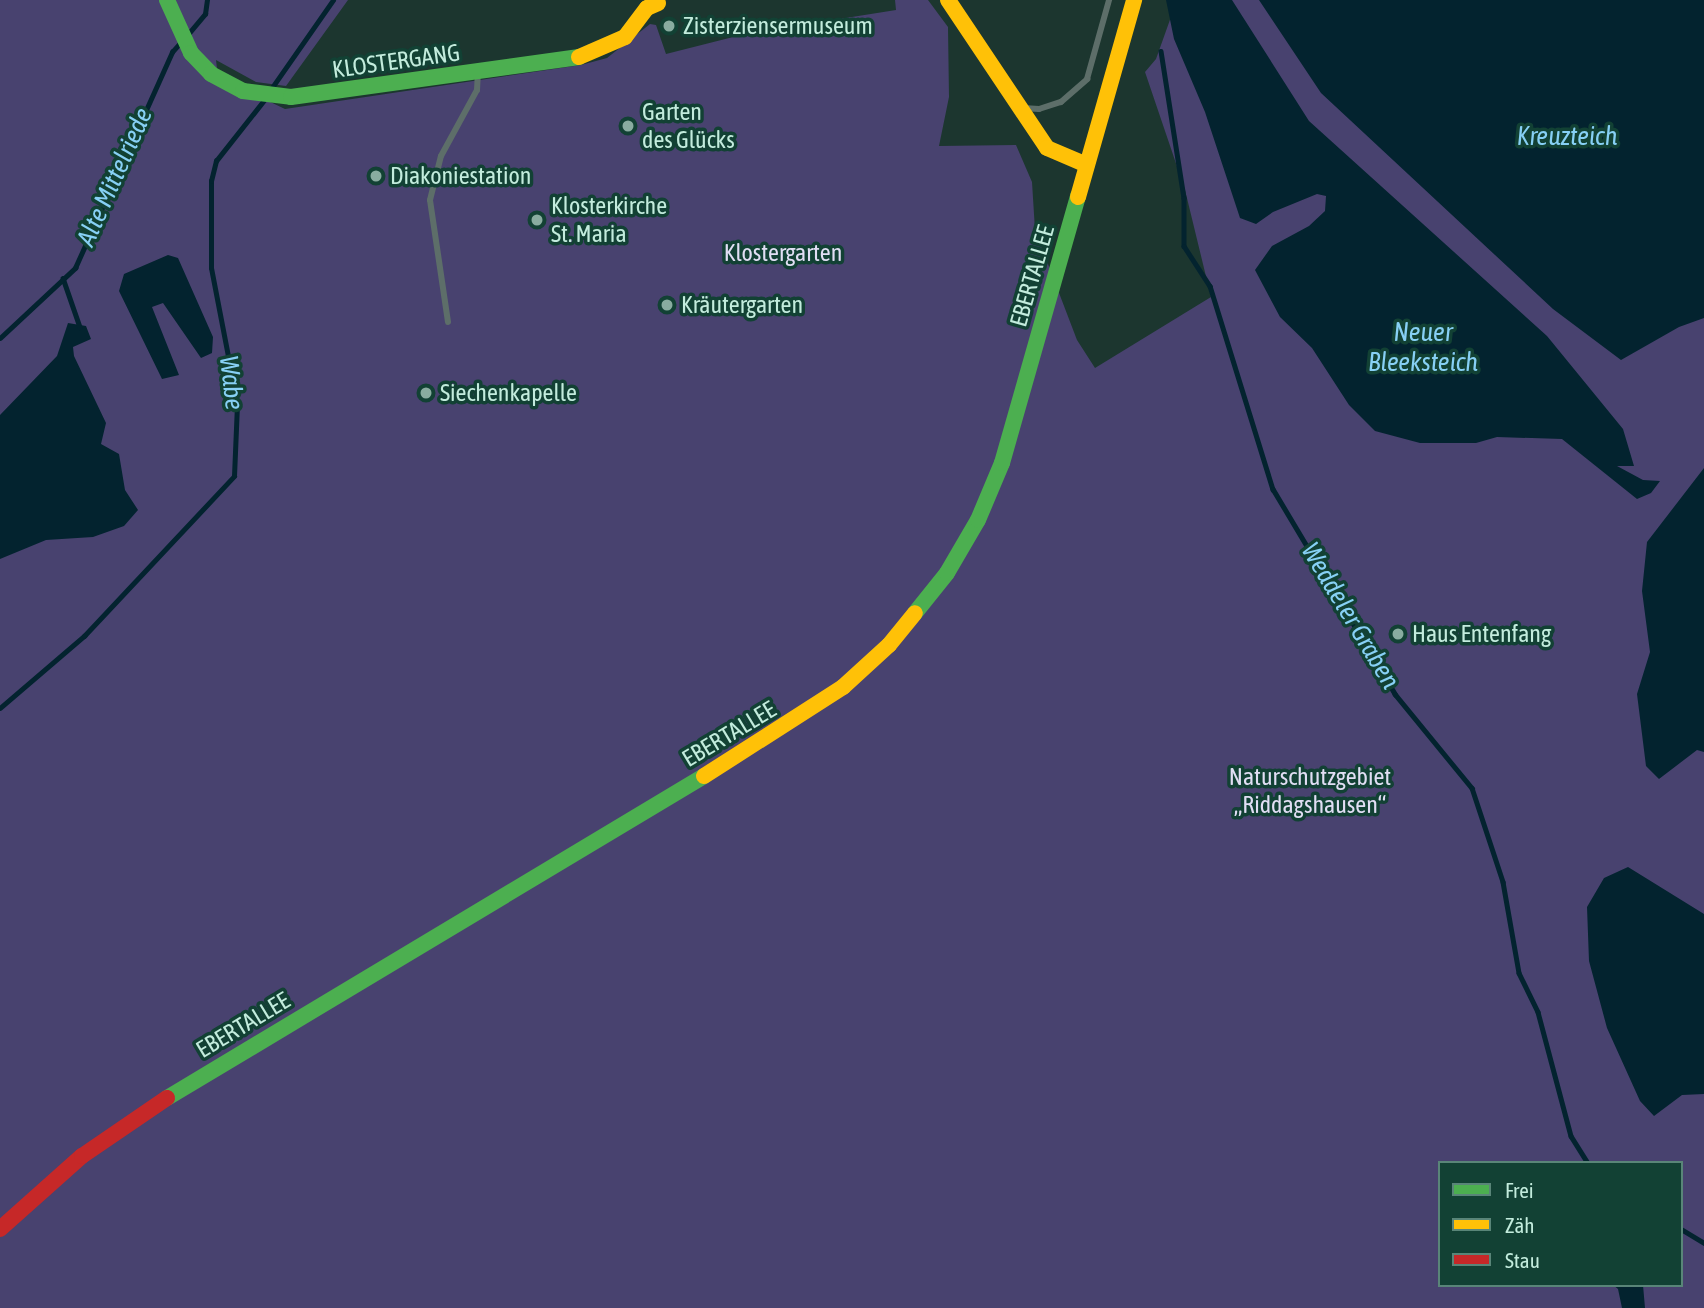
<!DOCTYPE html>
<html>
<head>
<meta charset="utf-8">
<style>
  body { margin:0 }
  #map { position:relative; width:1704px; height:1308px; overflow:hidden; background:#1c362f; font-family:"Asap Condensed",sans-serif }
  div>[style] { position:absolute }
  .green>* { inset:0; background:#48426f }
  .water>* { inset:0; background:#03232f }
  .stream>* { height:4.5px; margin:-2.25px; padding:0 2.25px; transform-origin:2.25px; border-radius:2.25px; background:#03232f }
  .lane>* { height:6px; margin:-3px; padding:0 3px; transform-origin:3px; border-radius:3px; background:#5d6e69 }
  .fast>* { height:16px; margin:-8px; padding:0 8px; transform-origin:8px; border-radius:8px; background:#4caf50 }
  .slow>* { height:16px; margin:-8px; padding:0 8px; transform-origin:8px; border-radius:8px; background:#ffc107 }
  .jam>* { height:16px; margin:-8px; padding:0 8px; transform-origin:8px; border-radius:8px; background:#c62828 }
  .dots>* { width:19px; height:19px; translate:-50% -50%; box-sizing:border-box; border:4px solid #124134; border-radius:50% }
  span { translate:-50% -50%; white-space:nowrap; text-align:center; line-height:1.15; -webkit-text-stroke:7px #124134; paint-order:stroke }
  .poi-label { font-size:24px; color:#c3ecdd }
  .left { translate:0 -50%; text-align:left }
  .street-label { font-size:24px; color:#c3ecdd }
  .park-label { font-size:24px; color:#e1def4 }
  .water-label { font-size:26px; color:#87d0f5; font-style:italic }
  .legend { position:absolute; left:1438px; top:1161px; width:245px; height:126px; box-sizing:border-box; background:#124134; border:2px solid #598578; margin:0; padding:9px 12px; list-style:none; font-size:21px; color:#c3ecdd }
  .legend li { display:flex; align-items:center; gap:14px; height:35px }
  .legend b { width:35px; border:2px solid #598578 }
</style>
</head>
<body>
<div id="map">
  <div class="green">
    <i style="clip-path:polygon(evenodd,0 0,348px 0,286px 86px,256px 82px,216px 60px,218px 77px,285px 109px,581px 65px,607px 58px,650px 24px,656px 25px,666px 54px,745px 34px,896px 10px,895px 0,928px 0,948px 27px,949px 97px,939px 146px,1016px 145px,1032px 182px,1035px 230px,1077px 340px,1095px 368px,1211px 297px,1185px 190px,1145px 72px,1156px 59px,1177px 0,1704px 0,1704px 1308px,0 1308px,0 0,1440px 1163px,1681px 1163px,1681px 1285px,1440px 1285px,1440px 1163px)"></i>
  </div>
  <div class="water">
    <i style="clip-path:polygon(1166px 0,1232px 0,1309px 121px,1547px 336px,1623px 429px,1634px 466px,1617px 466px,1643px 480px,1660px 481px,1651px 493px,1637px 499px,1562px 439px,1497px 437px,1476px 443px,1420px 443px,1375px 431px,1349px 405px,1312px 348px,1280px 317px,1255px 270px,1272px 246px,1309px 226px,1325px 211px,1326px 196px,1317px 194px,1273px 212px,1256px 224px,1240px 218px,1205px 112px,1174px 39px)"></i>
    <i style="clip-path:polygon(1259px 0,1704px 0,1704px 318px,1679px 327px,1621px 360px,1553px 309px,1321px 93px)"></i>
    <i style="clip-path:polygon(168px 255px,178px 258px,213px 337px,212px 353px,201px 358px,163px 303px,152px 307px,179px 375px,162px 379px,119px 291px,124px 274px)"></i>
    <i style="clip-path:polygon(68px 323px,86px 326px,91px 339px,73px 347px,74px 356px,106px 423px,101px 444px,119px 454px,125px 490px,138px 510px,124px 526px,93px 537px,46px 540px,0 559px,0 415px,57px 356px)"></i>
    <i style="clip-path:polygon(1704px 468px,1704px 752px,1697px 750px,1659px 779px,1646px 766px,1637px 694px,1650px 652px,1642px 591px,1647px 542px)"></i>
    <i style="clip-path:polygon(1628px 867px,1704px 914px,1704px 1094px,1682px 1095px,1654px 1116px,1640px 1101px,1607px 1028px,1589px 961px,1587px 907px,1604px 878px)"></i>
    <i style="clip-path:polygon(1613px 1285px,1643px 1285px,1645px 1308px,1622px 1308px,1618px 1289px)"></i>
  </div>
  <div class="stream">
    <i style="left:189px;top:33px;width:25px;rotate:-50deg"></i>
    <i style="left:205px;top:14px;width:14px;rotate:-82deg"></i>
    <i style="left:1161px;top:51px;width:149px;rotate:81.1deg"></i>
    <i style="left:1184px;top:198px;width:48px;rotate:90deg"></i>
    <i style="left:1184px;top:246px;width:48px;rotate:57deg"></i>
    <i style="left:1210px;top:286px;width:213px;rotate:72.8deg"></i>
    <i style="left:1273px;top:489px;width:239px;rotate:59.2deg"></i>
    <i style="left:1395px;top:694px;width:122px;rotate:50.7deg"></i>
    <i style="left:1472px;top:788px;width:99px;rotate:71.7deg"></i>
    <i style="left:1503px;top:882px;width:92px;rotate:80deg"></i>
    <i style="left:1519px;top:973px;width:43px;rotate:64deg"></i>
    <i style="left:1538px;top:1012px;width:128px;rotate:75.1deg"></i>
    <i style="left:1571px;top:1136px;width:32px;rotate:58deg"></i>
    <i style="left:271px;top:89px;width:108px;rotate:-55.1deg"></i>
    <i style="left:63px;top:278px;width:52px;rotate:70.9deg"></i>
    <i style="left:0;top:338px;width:103px;rotate:-43deg"></i>
    <i style="left:75px;top:268px;width:237px;rotate:-65.8deg"></i>
    <i style="left:172px;top:52px;width:13px;rotate:-48deg"></i>
    <i style="left:0;top:708px;width:111px;rotate:-40.6deg"></i>
    <i style="left:84px;top:636px;width:219px;rotate:-46.8deg"></i>
    <i style="left:234px;top:476px;width:73px;rotate:-87.6deg"></i>
    <i style="left:237px;top:403px;width:137px;rotate:-100.9deg"></i>
    <i style="left:211px;top:268px;width:87px;rotate:-90deg"></i>
    <i style="left:211px;top:181px;width:21px;rotate:-76deg"></i>
    <i style="left:216px;top:161px;width:79px;rotate:-51.7deg"></i>
    <i style="left:1681px;top:1229px;width:27px;rotate:31deg"></i>
  </div>
  <div class="lane">
    <i style="left:1023px;top:108px;width:16px;rotate:4deg"></i>
    <i style="left:1039px;top:109px;width:23px;rotate:-18deg"></i>
    <i style="left:1061px;top:102px;width:35px;rotate:-41deg"></i>
    <i style="left:1087px;top:79px;width:82px;rotate:-74.4deg"></i>
    <i style="left:448px;top:322px;width:123px;rotate:-98.4deg"></i>
    <i style="left:430px;top:200px;width:45px;rotate:-76deg"></i>
    <i style="left:441px;top:156px;width:75px;rotate:-61.4deg"></i>
    <i style="left:477px;top:90px;width:17px;rotate:-87deg"></i>
  </div>
  <div class="fast">
    <i style="left:167px;top:0;width:58px;rotate:65.6deg"></i>
    <i style="left:191px;top:53px;width:29px;rotate:46deg"></i>
    <i style="left:211px;top:74px;width:36px;rotate:28deg"></i>
    <i style="left:243px;top:91px;width:48px;rotate:7.1deg"></i>
    <i style="left:291px;top:97px;width:291px;rotate:-7.9deg"></i>
    <i style="left:915px;top:613px;width:51px;rotate:-51.3deg"></i>
    <i style="left:947px;top:573px;width:61px;rotate:-59.7deg"></i>
    <i style="left:978px;top:520px;width:62px;rotate:-67.2deg"></i>
    <i style="left:1002px;top:463px;width:277px;rotate:-74.1deg"></i>
    <i style="left:167px;top:1098px;width:626px;rotate:-30.95deg"></i>
  </div>
  <div class="slow">
    <i style="left:948px;top:0;width:178px;rotate:56.2deg"></i>
    <i style="left:1047px;top:148px;width:43px;rotate:23deg"></i>
    <i style="left:579px;top:57px;width:50px;rotate:-23.5deg"></i>
    <i style="left:625px;top:37px;width:36px;rotate:-53deg"></i>
    <i style="left:647px;top:8px;width:12px;rotate:-24deg"></i>
    <i style="left:1078px;top:197px;width:205px;rotate:-74.1deg"></i>
    <i style="left:704px;top:776px;width:165px;rotate:-32.6deg"></i>
    <i style="left:843px;top:687px;width:62px;rotate:-42.4deg"></i>
    <i style="left:889px;top:645px;width:41px;rotate:-50.9deg"></i>
  </div>
  <div class="jam">
    <i style="left:0;top:1229px;width:110px;rotate:-41.7deg"></i>
    <i style="left:82px;top:1156px;width:103px;rotate:-34.3deg"></i>
  </div>
  <div class="dots">
    <i style="left:669px;top:26px;background:#89aca0"></i>
    <i style="left:628px;top:126px;background:#89aca0"></i>
    <i style="left:376px;top:176px;background:#89aca0"></i>
    <i style="left:537px;top:220px;background:#89aca0"></i>
    <i style="left:667px;top:305px;background:#89aca0"></i>
    <i style="left:426px;top:393px;background:#89aca0"></i>
    <i style="left:1398px;top:634px;background:#89aca0"></i>
  </div>
  <div class="poi-label">
    <span class="left" style="left:683px;top:26px">Zisterziensermuseum</span>
    <span class="left" style="left:642px;top:126px">Garten<br>des Glücks</span>
    <span class="left" style="left:390px;top:176px">Diakoniestation</span>
    <span class="left" style="left:551px;top:220px">Klosterkirche<br>St. Maria</span>
    <span class="left" style="left:681px;top:305px">Kräutergarten</span>
    <span class="left" style="left:440px;top:393px">Siechenkapelle</span>
    <span class="left" style="left:1412px;top:634px">Haus Entenfang</span>
  </div>
  <div class="street-label">
    <span style="left:396px;top:61px;rotate:-8deg">KLOSTERGANG</span>
    <span style="left:1032px;top:276px;rotate:-74deg">EBERTALLEE</span>
    <span style="left:729px;top:734px;rotate:-31deg">EBERTALLEE</span>
    <span style="left:243px;top:1025px;rotate:-31deg">EBERTALLEE</span>
  </div>
  <div class="park-label">
    <span style="left:783px;top:253px">Klostergarten</span>
    <span style="left:1310px;top:791px">Naturschutzgebiet<br>„Riddagshausen“</span>
  </div>
  <div class="water-label">
    <span style="left:1567px;top:137px">Kreuzteich</span>
    <span style="left:115px;top:177px;rotate:-66deg">Alte Mittelriede</span>
    <span style="left:1423px;top:348px">Neuer<br>Bleeksteich</span>
    <span style="left:231px;top:383px;rotate:83deg">Wabe</span>
    <span style="left:1350px;top:616px;rotate:59deg">Weddeler Graben</span>
  </div>
  <ul class="legend">
  <li><b style="height:9px;background:#4caf50"></b>Frei</li>
  <li><b style="height:9px;background:#ffc107"></b>Zäh</li>
  <li><b style="height:9px;background:#c62828"></b>Stau</li>
  </ul>
</div>
</body>
</html>
